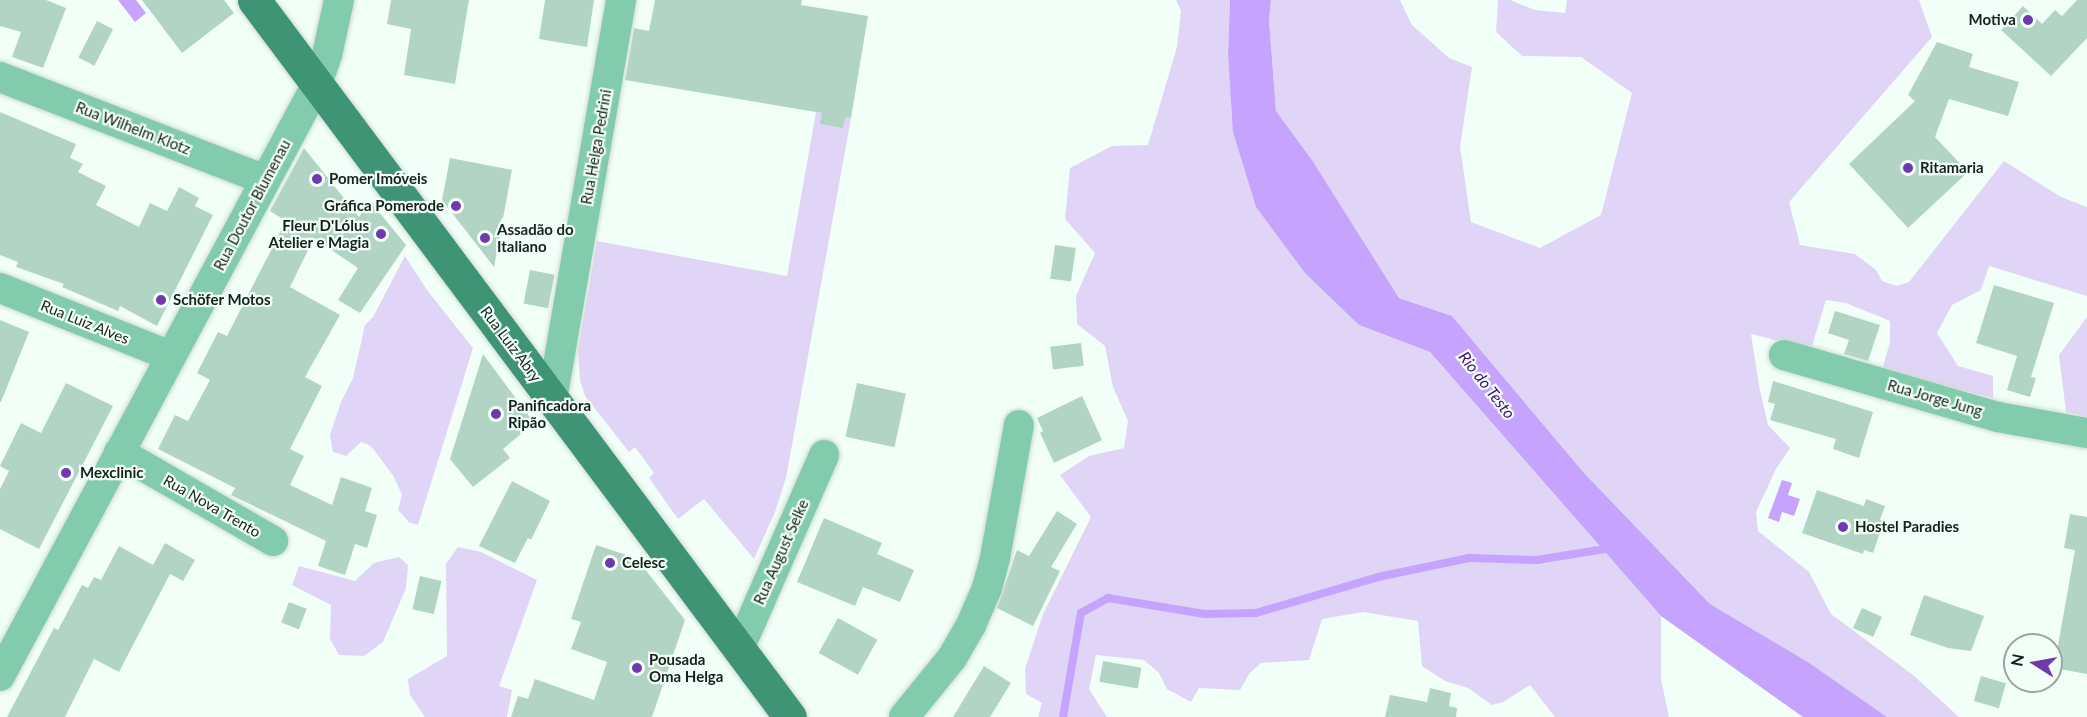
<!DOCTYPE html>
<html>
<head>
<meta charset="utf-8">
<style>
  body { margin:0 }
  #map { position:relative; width:2087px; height:717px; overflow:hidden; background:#f1fff8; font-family:Lato,sans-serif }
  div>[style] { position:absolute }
  .green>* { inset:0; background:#e1d5f7 }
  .water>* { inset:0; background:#c6a4fe }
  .stream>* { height:8px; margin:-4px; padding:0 4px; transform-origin:4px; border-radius:4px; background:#c6a4fe }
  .building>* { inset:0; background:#b2d4c5; transform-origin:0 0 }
  .roads { filter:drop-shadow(0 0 2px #cedbd5) drop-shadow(0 0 2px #cedbd5) }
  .minor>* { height:30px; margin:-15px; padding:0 15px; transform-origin:15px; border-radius:15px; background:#82cbad }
  .major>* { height:33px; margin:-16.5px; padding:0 16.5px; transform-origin:16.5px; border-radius:16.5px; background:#3e9475 }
  .dots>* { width:16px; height:16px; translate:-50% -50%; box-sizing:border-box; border:3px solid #f1fff8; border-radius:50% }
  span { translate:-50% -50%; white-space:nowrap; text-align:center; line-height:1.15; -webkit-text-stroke:4.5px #f1fff8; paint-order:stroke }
  .poi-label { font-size:15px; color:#14211c; font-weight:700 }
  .right { translate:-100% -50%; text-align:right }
  .left { translate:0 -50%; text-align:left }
  .street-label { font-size:15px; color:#14211c }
  .water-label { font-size:16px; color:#430a74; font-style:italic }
  .north { position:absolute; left:2003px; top:633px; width:60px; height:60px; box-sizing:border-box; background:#f1fff8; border:2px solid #99a6a0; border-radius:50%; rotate:281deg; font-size:16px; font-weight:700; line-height:24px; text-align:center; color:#14211c }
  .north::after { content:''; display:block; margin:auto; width:21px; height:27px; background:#7039b0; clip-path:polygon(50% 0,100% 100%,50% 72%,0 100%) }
</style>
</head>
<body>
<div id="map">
  <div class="green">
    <i style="clip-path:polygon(1176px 0,1230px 0,1228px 53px,1359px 325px,1430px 352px,1661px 616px,1661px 679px,1669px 717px,1555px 717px,1530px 685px,1503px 702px,1492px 705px,1468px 688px,1445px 681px,1422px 666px,1418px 621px,1363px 612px,1322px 619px,1309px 660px,1261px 663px,1249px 674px,1240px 690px,1199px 688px,1191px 702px,1167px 689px,1159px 673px,1144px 660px,1096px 655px,1089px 689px,1107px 717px,1038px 717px,1042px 703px,1026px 694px,1025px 669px,1043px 614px,1091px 517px,1060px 475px,1089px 456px,1124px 448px,1128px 421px,1113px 387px,1105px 346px,1077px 324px,1076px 296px,1095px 253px,1065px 219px,1070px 168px,1112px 146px,1148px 145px,1177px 47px,1181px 11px)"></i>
    <i style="clip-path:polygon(1271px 0,1400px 0,1412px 25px,1449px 58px,1472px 67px,1460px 147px,1471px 222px,1540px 248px,1601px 215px,1632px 93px,1581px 57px,1522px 56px,1496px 32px,1498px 0,1510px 0,1535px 10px,1565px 13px,1567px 0,1919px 0,1932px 37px,1789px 202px,1800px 245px,1855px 254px,1876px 270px,1882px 281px,1897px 286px,1909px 282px,2004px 161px,2061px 197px,2087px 207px,2087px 296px,1989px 266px,1981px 290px,1952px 305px,1937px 333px,1958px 366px,1993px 376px,1993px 398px,1882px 370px,1890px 342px,1890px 321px,1846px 303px,1826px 300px,1811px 349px,1751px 334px,1759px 385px,1768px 425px,1790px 448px,1776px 469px,1756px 512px,1758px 531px,1809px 572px,1831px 614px,1913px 675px,1959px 717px,1887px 717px,1808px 662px,1710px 604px,1584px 473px,1452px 316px,1399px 298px,1312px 160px,1276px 111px,1269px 20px)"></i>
    <i style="clip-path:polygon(816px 112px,851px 118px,786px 478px,775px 512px,754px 559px,704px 499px,678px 519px,649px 478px,654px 473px,635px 447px,629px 452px,585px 396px,580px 380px,578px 350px,597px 241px,787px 276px)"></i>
    <i style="clip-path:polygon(405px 256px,427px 290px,473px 348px,418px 525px,409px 522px,398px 510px,402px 495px,394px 477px,371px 446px,361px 442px,346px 456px,333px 452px,330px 435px,341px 402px,353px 378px,365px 325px,373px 317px)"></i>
    <i style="clip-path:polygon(2087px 317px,2087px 417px,2066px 412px,2059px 355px)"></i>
    <i style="clip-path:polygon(458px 547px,481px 552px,537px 580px,499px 686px,512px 690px,507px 717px,425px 717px,410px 695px,408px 679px,447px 656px,446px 564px)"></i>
    <i style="clip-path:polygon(399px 557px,408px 565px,406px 588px,383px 642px,364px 656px,339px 655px,330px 639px,331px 605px,292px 585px,299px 566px,355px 581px,374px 563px)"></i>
  </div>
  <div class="water">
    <i style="clip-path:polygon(118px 0,136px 0,146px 13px,135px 22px)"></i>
    <i style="clip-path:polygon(1230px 0,1271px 0,1269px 20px,1276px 111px,1312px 160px,1399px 298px,1452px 316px,1584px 473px,1710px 604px,1808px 662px,1887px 717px,1803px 717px,1661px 616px,1430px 352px,1359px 325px,1305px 273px,1256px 207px,1233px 132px,1228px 53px)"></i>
    <i style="clip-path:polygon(1782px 480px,1792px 483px,1788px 495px,1800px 499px,1794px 516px,1782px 512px,1779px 522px,1768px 518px)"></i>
  </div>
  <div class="stream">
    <i style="left:1063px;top:717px;width:106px;rotate:-80.2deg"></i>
    <i style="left:1081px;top:613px;width:31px;rotate:-29deg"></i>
    <i style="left:1108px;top:598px;width:98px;rotate:9.4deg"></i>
    <i style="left:1205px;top:614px;width:51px;rotate:-1.1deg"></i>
    <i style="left:1256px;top:613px;width:127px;rotate:-16.4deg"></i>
    <i style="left:1378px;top:577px;width:93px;rotate:-11.8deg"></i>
    <i style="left:1469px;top:558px;width:68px;rotate:1.7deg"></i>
    <i style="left:1537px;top:560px;width:75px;rotate:-9.2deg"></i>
  </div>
  <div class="building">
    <i style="clip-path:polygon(0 0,46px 0,66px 8px,43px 68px,12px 57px,21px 32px,0 26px)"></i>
    <i style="clip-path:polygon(142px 0,224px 0,234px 13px,182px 53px)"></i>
    <i style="clip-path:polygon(391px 0,469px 0,455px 84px,404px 75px,411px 29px,387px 24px)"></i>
    <i style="clip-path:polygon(545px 0,594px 0,587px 47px,539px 39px)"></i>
    <i style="clip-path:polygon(655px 0,802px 0,801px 5px,868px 16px,851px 118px,845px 117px,843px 128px,820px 124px,822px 113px,625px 80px,634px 28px,649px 31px)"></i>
    <i style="clip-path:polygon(2077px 0,2087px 0,2087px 38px,2051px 76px,2001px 30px,2023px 6px,2042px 24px,2055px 10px,2062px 16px)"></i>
    <i style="left:97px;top:21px;width:18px;height:41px;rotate:27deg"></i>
    <i style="clip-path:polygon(1937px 42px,1973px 54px,1969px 67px,2019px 82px,2008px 116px,1949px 99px,1935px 137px,1968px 172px,1908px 228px,1849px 164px,1915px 101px,1908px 95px)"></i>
    <i style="clip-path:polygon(0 112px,76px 144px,70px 158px,83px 164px,78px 172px,106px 186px,96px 205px,139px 227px,150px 203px,167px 211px,179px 187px,199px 198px,195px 206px,213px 215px,157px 326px,120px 306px,118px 311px,62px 287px,64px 284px,16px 267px,18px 262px,0 255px)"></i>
    <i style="clip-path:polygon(304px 148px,359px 217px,370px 201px,406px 245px,360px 313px,338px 300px,358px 268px,314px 238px,290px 287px,340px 315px,305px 377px,322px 386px,290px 449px,304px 456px,290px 485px,332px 505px,341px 477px,372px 488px,365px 511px,377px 515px,367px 548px,355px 544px,345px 575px,318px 566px,326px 541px,231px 495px,235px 488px,158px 449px,175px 415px,188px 421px,210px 380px,197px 373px,218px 332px,227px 336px,286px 221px,270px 211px)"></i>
    <i style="clip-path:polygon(450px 158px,512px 170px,494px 267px,442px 200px)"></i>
    <i style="left:1055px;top:245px;width:21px;height:34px;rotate:8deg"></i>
    <i style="left:530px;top:270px;width:25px;height:34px;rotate:11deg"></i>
    <i style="clip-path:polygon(1994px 285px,2054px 303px,2031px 377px,2036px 378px,2030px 397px,2007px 390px,2017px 356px,1976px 343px)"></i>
    <i style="clip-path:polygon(1835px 311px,1880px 325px,1868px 361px,1844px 354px,1849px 340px,1828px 333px)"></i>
    <i style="clip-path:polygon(0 320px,29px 332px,1px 402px,0 402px)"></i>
    <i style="left:1081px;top:343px;width:23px;height:31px;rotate:83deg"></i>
    <i style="clip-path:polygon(483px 354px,534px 423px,503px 449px,510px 458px,473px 487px,450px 459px)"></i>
    <i style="clip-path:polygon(1773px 381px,1873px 412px,1859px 458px,1833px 449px,1836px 439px,1770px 420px,1775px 404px,1768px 402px)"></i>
    <i style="clip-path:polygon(66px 383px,113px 406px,39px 549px,0 529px,0 489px,9px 471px,0 466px,21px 423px,41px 433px)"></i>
    <i style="left:857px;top:383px;width:50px;height:55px;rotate:12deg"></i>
    <i style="clip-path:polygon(1082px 396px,1102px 440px,1054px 463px,1040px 433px,1043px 431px,1037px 418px)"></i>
    <i style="clip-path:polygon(512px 481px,550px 501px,531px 540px,528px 538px,515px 563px,479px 546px)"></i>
    <i style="clip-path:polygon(1817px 490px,1864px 506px,1866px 499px,1885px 506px,1880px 520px,1884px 521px,1873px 553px,1864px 550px,1863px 554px,1802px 533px)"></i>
    <i style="clip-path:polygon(1057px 511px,1077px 524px,1051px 567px,1060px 571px,1033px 626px,997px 608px,1017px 550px,1029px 556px)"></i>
    <i style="clip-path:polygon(2070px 514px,2087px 517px,2087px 674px,2054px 668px,2075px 550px,2064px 548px)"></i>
    <i style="clip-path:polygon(824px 518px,882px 543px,877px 554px,914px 570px,900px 602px,863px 587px,855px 606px,797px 582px)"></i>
    <i style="clip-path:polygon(165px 543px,195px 560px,183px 581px,170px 574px,119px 672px,94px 659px,65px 717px,7px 717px,54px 628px,58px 630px,82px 585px,88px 588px,94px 577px,101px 580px,119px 546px,153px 565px)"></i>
    <i style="clip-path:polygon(596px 545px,636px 558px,685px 620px,652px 717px,511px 717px,518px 696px,528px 699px,535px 679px,594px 700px,607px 662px,571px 649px,581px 622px,571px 619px)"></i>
    <i style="left:420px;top:576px;width:22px;height:34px;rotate:13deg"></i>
    <i style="clip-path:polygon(1924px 595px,1984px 616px,1971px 651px,1948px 648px,1910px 635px)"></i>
    <i style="left:289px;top:602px;width:19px;height:22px;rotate:21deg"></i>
    <i style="left:1862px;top:608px;width:22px;height:22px;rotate:24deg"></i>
    <i style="left:838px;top:618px;width:45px;height:40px;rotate:29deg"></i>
    <i style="left:1103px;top:661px;width:39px;height:21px;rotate:10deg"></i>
    <i style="clip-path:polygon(984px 666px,1011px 683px,990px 717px,953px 717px)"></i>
    <i style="left:1981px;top:676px;width:26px;height:26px;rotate:16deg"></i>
    <i style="clip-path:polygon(1430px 688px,1451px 693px,1449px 706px,1457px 708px,1456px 717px,1385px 717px,1390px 695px,1427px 702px)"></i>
  </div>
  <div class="roads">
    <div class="minor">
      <i style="left:0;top:77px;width:284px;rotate:21.2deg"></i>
      <i style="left:0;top:288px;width:184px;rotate:21.7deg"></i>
      <i style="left:1784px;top:355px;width:223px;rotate:16.2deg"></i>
      <i style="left:1998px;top:417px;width:90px;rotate:10.2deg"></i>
      <i style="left:552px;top:400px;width:406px;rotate:-80.2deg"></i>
      <i style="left:119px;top:452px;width:178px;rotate:30deg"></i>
      <i style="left:739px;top:649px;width:212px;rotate:-66.3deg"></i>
      <i style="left:0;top:676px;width:672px;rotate:-61.83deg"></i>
      <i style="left:317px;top:84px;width:31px;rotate:-71deg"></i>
      <i style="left:327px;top:55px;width:56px;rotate:-77.7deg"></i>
      <i style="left:904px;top:717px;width:76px;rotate:-50.9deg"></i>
      <i style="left:952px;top:658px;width:38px;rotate:-60deg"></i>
      <i style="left:971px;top:625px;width:40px;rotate:-66.6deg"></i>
      <i style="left:987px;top:588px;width:31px;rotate:-75deg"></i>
      <i style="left:995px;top:558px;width:135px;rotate:-79.8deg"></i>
    </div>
    <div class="major">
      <i style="left:254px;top:0;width:895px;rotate:53.22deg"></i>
    </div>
  </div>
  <div class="dots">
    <i style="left:2028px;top:20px;background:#7039b0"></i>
    <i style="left:1908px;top:168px;background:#7039b0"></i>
    <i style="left:317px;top:179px;background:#7039b0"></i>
    <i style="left:456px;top:206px;background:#7039b0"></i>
    <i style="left:381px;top:234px;background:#7039b0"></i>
    <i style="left:485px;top:238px;background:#7039b0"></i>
    <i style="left:161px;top:300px;background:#7039b0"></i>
    <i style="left:496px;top:414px;background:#7039b0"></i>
    <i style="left:66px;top:473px;background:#7039b0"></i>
    <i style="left:1843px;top:527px;background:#7039b0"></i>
    <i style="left:610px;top:563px;background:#7039b0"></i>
    <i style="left:637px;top:668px;background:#7039b0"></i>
  </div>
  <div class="poi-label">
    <span class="right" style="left:2016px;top:20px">Motiva</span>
    <span class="left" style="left:1920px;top:168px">Ritamaria</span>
    <span class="left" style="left:329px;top:179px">Pomer Imóveis</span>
    <span class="right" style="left:444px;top:206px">Gráfica Pomerode</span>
    <span class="right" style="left:369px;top:234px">Fleur D'Lólus<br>Atelier e Magia</span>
    <span class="left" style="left:497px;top:238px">Assadão do<br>Italiano</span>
    <span class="left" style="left:173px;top:300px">Schöfer Motos</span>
    <span class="left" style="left:508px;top:414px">Panificadora<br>Ripão</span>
    <span class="left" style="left:80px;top:473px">Mexclinic</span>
    <span class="left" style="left:1855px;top:527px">Hostel Paradies</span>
    <span class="left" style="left:622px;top:563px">Celesc</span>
    <span class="left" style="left:649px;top:668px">Pousada<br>Oma Helga</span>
  </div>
  <div class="street-label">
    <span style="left:133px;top:128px;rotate:21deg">Rua Wilhelm Klotz</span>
    <span style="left:596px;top:147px;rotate:-80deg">Rua Helga Pedrini</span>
    <span style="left:252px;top:205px;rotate:-62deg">Rua Doutor Blumenau</span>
    <span style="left:85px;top:322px;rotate:22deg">Rua Luiz Alves</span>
    <span style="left:511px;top:344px;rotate:53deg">Rua Luiz Abry</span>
    <span style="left:1935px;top:398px;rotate:16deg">Rua Jorge Jung</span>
    <span style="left:212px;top:506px;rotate:30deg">Rua Nova Trento</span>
    <span style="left:781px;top:552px;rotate:-66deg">Rua August Selke</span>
  </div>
  <div class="water-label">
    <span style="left:1487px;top:385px;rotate:52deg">Rio do Testo</span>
  </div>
  <div class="north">N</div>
</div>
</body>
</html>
